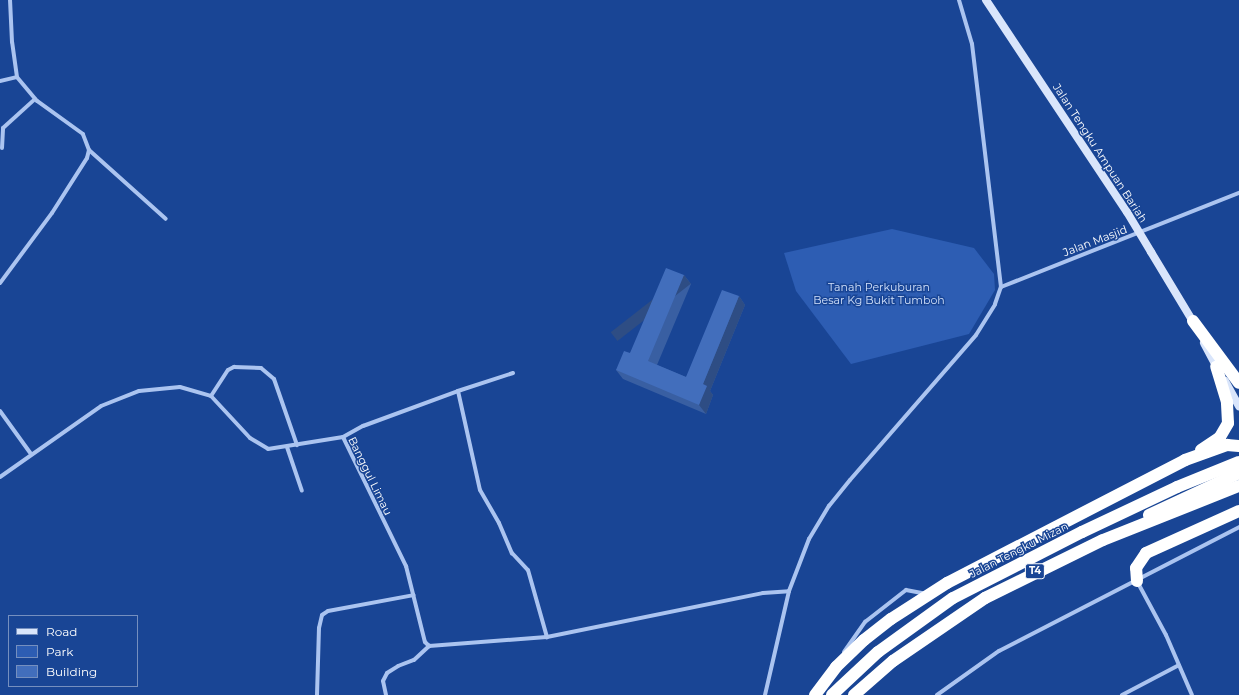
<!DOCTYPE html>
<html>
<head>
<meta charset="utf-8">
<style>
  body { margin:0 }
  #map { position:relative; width:1239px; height:695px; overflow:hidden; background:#194595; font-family:Montserrat,sans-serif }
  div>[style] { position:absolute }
  .green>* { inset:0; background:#2d5db3 }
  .street>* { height:4px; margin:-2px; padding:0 2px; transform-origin:2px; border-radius:2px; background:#abc4f0 }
  .secondary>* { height:8px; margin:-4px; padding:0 4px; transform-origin:4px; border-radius:4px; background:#d9e5fb }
  .highway>* { height:12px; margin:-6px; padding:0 6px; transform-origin:6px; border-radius:6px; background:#fff }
  .secondary-bridge>* { height:8px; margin:-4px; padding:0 4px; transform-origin:4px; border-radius:4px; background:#d9e5fb }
  .wall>* { inset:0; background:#395fa2 }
  .shaded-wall>* { inset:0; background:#2e4d84; transform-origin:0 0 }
  .building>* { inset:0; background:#426ebc }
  span { translate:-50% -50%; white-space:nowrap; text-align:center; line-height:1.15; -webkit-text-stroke:3px #194595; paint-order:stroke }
  .shield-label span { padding:1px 3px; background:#194595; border:1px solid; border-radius:3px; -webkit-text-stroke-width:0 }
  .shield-label { font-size:10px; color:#fff; font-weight:700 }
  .street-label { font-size:11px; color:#fff }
  .park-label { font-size:11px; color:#d2e1fb }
  .legend { position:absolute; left:8px; top:615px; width:130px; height:72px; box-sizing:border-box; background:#194595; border:1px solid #758fbf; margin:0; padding:5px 7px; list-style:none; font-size:12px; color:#fff }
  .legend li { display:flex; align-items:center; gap:8px; height:20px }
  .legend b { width:20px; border:1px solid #758fbf }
</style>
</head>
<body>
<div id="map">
  <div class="green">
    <i style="clip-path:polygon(892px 229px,974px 248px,994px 274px,995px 290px,969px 334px,851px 364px,796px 291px,784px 253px)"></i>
  </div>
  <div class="street">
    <i style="left:0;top:81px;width:17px;rotate:-13deg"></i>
    <i style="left:2px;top:148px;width:20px;rotate:-87deg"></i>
    <i style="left:3px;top:128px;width:43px;rotate:-42.2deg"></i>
    <i style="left:89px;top:150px;width:103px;rotate:41.9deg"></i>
    <i style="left:0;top:283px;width:87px;rotate:-53.4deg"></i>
    <i style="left:52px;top:213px;width:65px;rotate:-57.5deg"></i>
    <i style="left:87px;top:158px;width:8px;rotate:-76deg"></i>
    <i style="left:89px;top:150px;width:17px;rotate:-111deg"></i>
    <i style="left:83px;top:134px;width:57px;rotate:-144.3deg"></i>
    <i style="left:37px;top:101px;width:31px;rotate:-130deg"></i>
    <i style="left:17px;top:77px;width:35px;rotate:-98deg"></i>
    <i style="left:12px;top:42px;width:42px;rotate:-92.7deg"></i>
    <i style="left:1001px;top:287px;width:256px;rotate:-21.6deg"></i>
    <i style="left:513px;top:373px;width:58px;rotate:161.9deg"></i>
    <i style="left:458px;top:391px;width:101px;rotate:77.5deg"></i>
    <i style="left:480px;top:490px;width:38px;rotate:60deg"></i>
    <i style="left:499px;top:523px;width:33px;rotate:67deg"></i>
    <i style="left:512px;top:553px;width:23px;rotate:47deg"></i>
    <i style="left:528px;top:570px;width:70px;rotate:74.2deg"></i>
    <i style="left:211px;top:396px;width:31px;rotate:-57deg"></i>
    <i style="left:228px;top:370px;width:7px;rotate:-27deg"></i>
    <i style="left:234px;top:367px;width:27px;rotate:2deg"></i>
    <i style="left:261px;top:368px;width:17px;rotate:40deg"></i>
    <i style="left:274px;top:379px;width:70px;rotate:70.8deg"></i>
    <i style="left:0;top:411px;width:53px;rotate:54.2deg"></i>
    <i style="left:343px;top:437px;width:23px;rotate:-29deg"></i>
    <i style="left:363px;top:426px;width:101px;rotate:-20.2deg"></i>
    <i style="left:287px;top:447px;width:46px;rotate:71.2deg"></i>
    <i style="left:0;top:477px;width:123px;rotate:-35.1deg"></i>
    <i style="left:101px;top:406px;width:41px;rotate:-21.5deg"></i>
    <i style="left:139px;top:391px;width:41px;rotate:-5.6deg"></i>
    <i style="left:180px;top:387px;width:32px;rotate:16deg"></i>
    <i style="left:211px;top:396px;width:57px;rotate:47.1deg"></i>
    <i style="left:250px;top:438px;width:21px;rotate:31deg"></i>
    <i style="left:268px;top:449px;width:76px;rotate:-9.1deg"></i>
    <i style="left:343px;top:437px;width:144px;rotate:64deg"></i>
    <i style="left:406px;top:566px;width:78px;rotate:76deg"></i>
    <i style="left:425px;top:642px;width:6px;rotate:45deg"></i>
    <i style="left:429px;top:646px;width:118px;rotate:-4.4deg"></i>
    <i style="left:547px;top:637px;width:220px;rotate:-11.5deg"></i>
    <i style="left:763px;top:593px;width:26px;rotate:-4deg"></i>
    <i style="left:1138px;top:583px;width:59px;rotate:61.7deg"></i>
    <i style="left:1166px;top:635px;width:65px;rotate:66.6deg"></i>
    <i style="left:844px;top:652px;width:37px;rotate:-55deg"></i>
    <i style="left:865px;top:622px;width:52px;rotate:-38deg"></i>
    <i style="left:906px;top:590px;width:20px;rotate:11deg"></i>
    <i style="left:317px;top:695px;width:67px;rotate:-88.3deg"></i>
    <i style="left:319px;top:628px;width:13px;rotate:-77deg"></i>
    <i style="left:322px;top:615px;width:7px;rotate:-34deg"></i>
    <i style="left:328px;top:611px;width:87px;rotate:-10.5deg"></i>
    <i style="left:386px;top:695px;width:14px;rotate:-102deg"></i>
    <i style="left:383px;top:681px;width:9px;rotate:-63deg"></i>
    <i style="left:387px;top:673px;width:13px;rotate:-32deg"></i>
    <i style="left:398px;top:666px;width:17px;rotate:-21deg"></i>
    <i style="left:414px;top:660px;width:21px;rotate:-43deg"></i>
    <i style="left:765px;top:695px;width:107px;rotate:-77deg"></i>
    <i style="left:789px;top:591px;width:56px;rotate:-69deg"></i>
    <i style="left:809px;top:539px;width:39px;rotate:-59deg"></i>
    <i style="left:829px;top:506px;width:33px;rotate:-51deg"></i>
    <i style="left:850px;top:480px;width:192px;rotate:-49deg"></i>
    <i style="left:976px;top:335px;width:36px;rotate:-58deg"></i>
    <i style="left:995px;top:304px;width:18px;rotate:-71deg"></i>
    <i style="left:1001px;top:287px;width:245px;rotate:-96.8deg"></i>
    <i style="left:972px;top:44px;width:46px;rotate:-106.5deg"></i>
    <i style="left:937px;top:695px;width:76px;rotate:-35.4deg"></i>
    <i style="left:999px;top:651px;width:270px;rotate:-27.3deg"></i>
    <i style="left:1122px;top:695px;width:64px;rotate:-27.8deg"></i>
  </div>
  <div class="secondary">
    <i style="left:986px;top:0;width:255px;rotate:56.4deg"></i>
    <i style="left:1151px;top:252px;width:85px;rotate:58.9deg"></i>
    <i style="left:1204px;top:343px;width:32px;rotate:62deg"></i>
    <i style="left:1225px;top:381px;width:29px;rotate:61deg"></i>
  </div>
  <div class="highway">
    <i style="left:1193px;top:321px;width:77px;rotate:53.4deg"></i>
    <i style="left:1201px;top:450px;width:23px;rotate:-34deg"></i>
    <i style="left:1220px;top:437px;width:16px;rotate:-60deg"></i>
    <i style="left:1228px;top:423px;width:21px;rotate:-93deg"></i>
    <i style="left:1227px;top:402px;width:37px;rotate:-107deg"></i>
    <i style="left:1149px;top:515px;width:99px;rotate:-25deg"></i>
    <i style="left:1137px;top:581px;width:13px;rotate:-94deg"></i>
    <i style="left:1136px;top:568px;width:18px;rotate:-56deg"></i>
    <i style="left:1146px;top:553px;width:102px;rotate:-24.3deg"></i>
    <i style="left:815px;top:695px;width:35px;rotate:-53deg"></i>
    <i style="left:836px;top:667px;width:39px;rotate:-44deg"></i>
    <i style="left:864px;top:640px;width:34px;rotate:-38deg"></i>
    <i style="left:891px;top:619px;width:67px;rotate:-32.7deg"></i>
    <i style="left:947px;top:583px;width:268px;rotate:-27.3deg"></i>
    <i style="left:1185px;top:460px;width:45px;rotate:-19.7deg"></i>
    <i style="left:1227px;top:445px;width:12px;rotate:5deg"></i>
    <i style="left:832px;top:695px;width:63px;rotate:-43.1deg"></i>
    <i style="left:878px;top:652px;width:92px;rotate:-35.8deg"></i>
    <i style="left:953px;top:598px;width:145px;rotate:-27.1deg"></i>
    <i style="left:1082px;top:532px;width:105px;rotate:-25.3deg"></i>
    <i style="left:1177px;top:487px;width:67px;rotate:-22deg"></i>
    <i style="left:854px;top:695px;width:52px;rotate:-41.1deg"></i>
    <i style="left:893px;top:661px;width:112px;rotate:-34.4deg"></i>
    <i style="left:985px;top:598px;width:131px;rotate:-26.2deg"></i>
    <i style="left:1103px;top:540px;width:146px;rotate:-21.7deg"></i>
  </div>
  <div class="secondary-bridge">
    <i style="left:1127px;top:212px;width:47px;rotate:59deg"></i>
  </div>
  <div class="wall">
    <i style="clip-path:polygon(684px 275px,691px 284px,657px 365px,686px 377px,739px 296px,745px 305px,710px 391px,713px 395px,706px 414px,623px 379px,616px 370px,630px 353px)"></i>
  </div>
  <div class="shaded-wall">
    <i style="left:684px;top:275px;width:11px;height:93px;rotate:52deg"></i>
    <i style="clip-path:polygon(739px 296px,745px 305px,710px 391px,713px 395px,706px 414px,699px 405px,703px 384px)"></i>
  </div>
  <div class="building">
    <i style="clip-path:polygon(666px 268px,684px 275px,648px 361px,686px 377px,722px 290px,739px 296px,703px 384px,707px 386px,699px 405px,616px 370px,624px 351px,630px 353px)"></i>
  </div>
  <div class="shield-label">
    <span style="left:1035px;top:571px">T4</span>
  </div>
  <div class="street-label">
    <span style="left:1100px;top:153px;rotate:57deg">Jalan Tengku Ampuan Bariah</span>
    <span style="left:1095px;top:241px;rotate:-21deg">Jalan Masjid</span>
    <span style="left:370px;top:476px;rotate:64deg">Banggul Limau</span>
    <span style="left:1019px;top:550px;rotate:-27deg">Jalan Tengku Mizan</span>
  </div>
  <div class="park-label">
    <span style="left:879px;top:294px">Tanah Perkuburan<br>Besar Kg Bukit Tumboh</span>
  </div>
  <ul class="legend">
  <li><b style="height:5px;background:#d9e5fb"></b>Road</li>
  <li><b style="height:11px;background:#2d5db3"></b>Park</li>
  <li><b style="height:11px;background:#426ebc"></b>Building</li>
  </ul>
</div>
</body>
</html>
